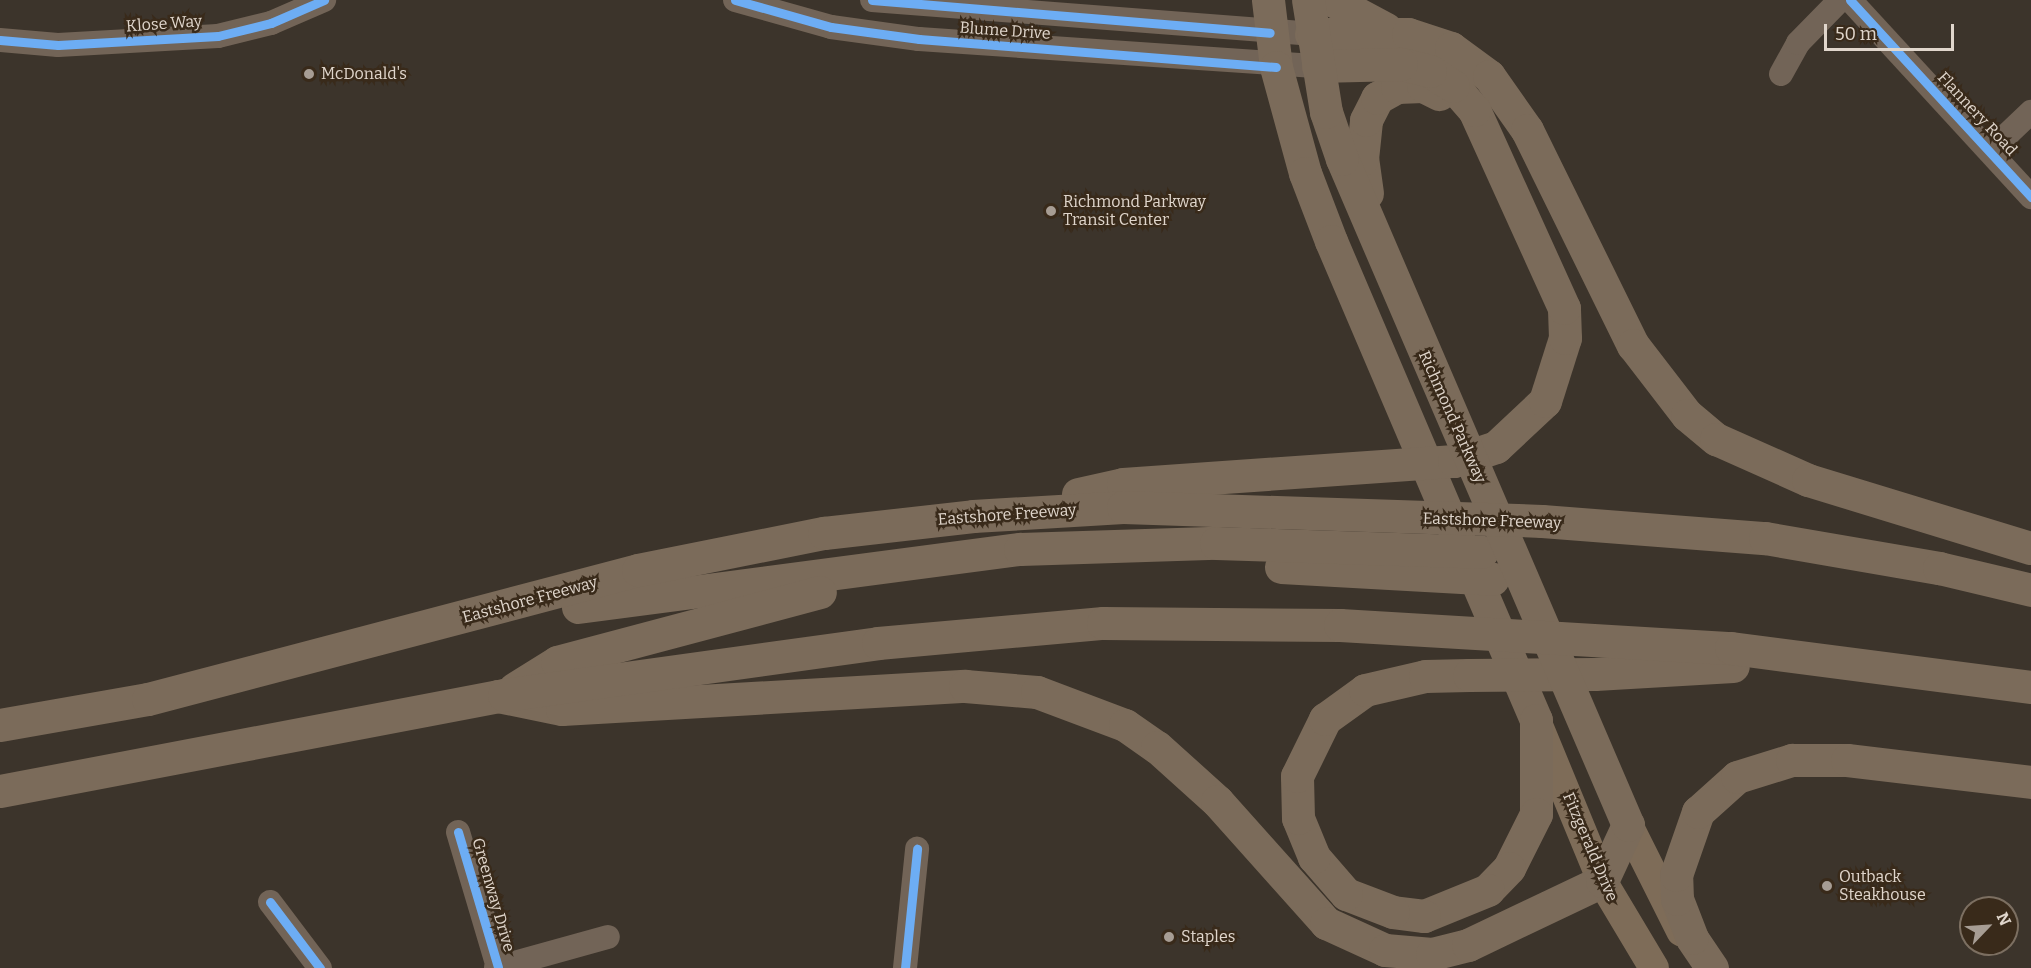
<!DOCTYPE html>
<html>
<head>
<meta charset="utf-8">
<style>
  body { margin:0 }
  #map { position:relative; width:2031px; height:968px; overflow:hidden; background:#3c342b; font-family:Bitter,serif }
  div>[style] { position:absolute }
  .minor>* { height:24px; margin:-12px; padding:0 12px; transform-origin:12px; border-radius:12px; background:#726457 }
  .major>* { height:30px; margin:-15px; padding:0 15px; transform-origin:15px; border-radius:15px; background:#7e6c58 }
  .highway>* { height:33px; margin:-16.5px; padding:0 16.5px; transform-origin:16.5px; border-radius:16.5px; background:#7b6b5a }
  .cycleway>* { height:9px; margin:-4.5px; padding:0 4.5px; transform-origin:4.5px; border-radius:4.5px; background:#6dadf4 }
  .dots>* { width:16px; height:16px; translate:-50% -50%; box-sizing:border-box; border:3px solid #392a1a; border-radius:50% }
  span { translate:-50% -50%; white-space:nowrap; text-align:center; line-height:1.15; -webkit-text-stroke:5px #392a1a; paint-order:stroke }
  .street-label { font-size:16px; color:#e0d6cc }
  .poi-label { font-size:16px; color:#e0d6cc }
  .left { translate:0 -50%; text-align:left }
  .north { position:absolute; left:1959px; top:896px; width:60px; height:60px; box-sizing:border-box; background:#392a1a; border:2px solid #7c6f61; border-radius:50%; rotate:65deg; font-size:16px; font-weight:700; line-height:24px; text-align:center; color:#e0d6cc }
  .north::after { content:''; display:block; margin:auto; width:21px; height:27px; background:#a79d94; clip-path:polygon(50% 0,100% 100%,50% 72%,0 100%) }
  .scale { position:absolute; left:1824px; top:24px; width:130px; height:27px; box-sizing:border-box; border:3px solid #e0d6cc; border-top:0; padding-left:8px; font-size:18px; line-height:21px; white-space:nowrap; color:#e0d6cc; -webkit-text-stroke:4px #392a1a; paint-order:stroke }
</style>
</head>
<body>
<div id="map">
  <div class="minor">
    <i style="left:735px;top:0;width:100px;rotate:15.7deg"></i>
    <i style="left:831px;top:27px;width:89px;rotate:7.8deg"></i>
    <i style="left:919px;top:39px;width:400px;rotate:3.9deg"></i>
    <i style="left:872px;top:0;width:440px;rotate:4.4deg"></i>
    <i style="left:1850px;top:0;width:268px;rotate:47.4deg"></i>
    <i style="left:0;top:40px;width:58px;rotate:4.9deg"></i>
    <i style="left:58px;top:45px;width:160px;rotate:-3.2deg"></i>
    <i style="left:218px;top:36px;width:55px;rotate:-13.8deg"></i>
    <i style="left:271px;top:23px;width:58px;rotate:-23.5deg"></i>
    <i style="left:1781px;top:74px;width:35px;rotate:-61deg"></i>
    <i style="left:1798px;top:43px;width:60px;rotate:-45.7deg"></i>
    <i style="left:1992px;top:149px;width:54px;rotate:-43.5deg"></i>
    <i style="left:458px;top:832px;width:141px;rotate:73.5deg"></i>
    <i style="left:270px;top:902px;width:83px;rotate:52.9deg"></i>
    <i style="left:496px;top:968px;width:116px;rotate:-15.5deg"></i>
    <i style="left:905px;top:968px;width:120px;rotate:-84.2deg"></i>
  </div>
  <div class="major">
    <i style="left:1537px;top:723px;width:171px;rotate:67.6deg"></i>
    <i style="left:1602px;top:881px;width:101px;rotate:59.1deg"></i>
    <i style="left:1628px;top:825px;width:119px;rotate:63.4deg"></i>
  </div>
  <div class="highway">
    <i style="left:1268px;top:0;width:67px;rotate:83.2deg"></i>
    <i style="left:1276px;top:67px;width:110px;rotate:74.7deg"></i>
    <i style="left:1305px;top:173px;width:73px;rotate:69.1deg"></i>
    <i style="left:1331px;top:241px;width:339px;rotate:66.9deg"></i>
    <i style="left:1464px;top:553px;width:30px;rotate:66deg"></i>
    <i style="left:1476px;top:580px;width:152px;rotate:66.8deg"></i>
    <i style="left:1536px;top:720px;width:94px;rotate:90deg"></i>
    <i style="left:1536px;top:814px;width:60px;rotate:116.6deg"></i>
    <i style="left:1509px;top:868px;width:30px;rotate:134deg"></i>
    <i style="left:1488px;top:890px;width:69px;rotate:157.9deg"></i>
    <i style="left:1424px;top:916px;width:31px;rotate:-173deg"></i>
    <i style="left:1393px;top:912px;width:50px;rotate:-159deg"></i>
    <i style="left:1346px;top:894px;width:49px;rotate:-130.9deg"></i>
    <i style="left:1314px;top:857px;width:42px;rotate:-112.3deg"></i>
    <i style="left:1298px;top:818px;width:42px;rotate:-91.4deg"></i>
    <i style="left:1297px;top:776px;width:64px;rotate:-63.8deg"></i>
    <i style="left:1325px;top:719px;width:49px;rotate:-35.9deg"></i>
    <i style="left:1365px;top:690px;width:62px;rotate:-13.1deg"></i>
    <i style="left:1425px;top:676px;width:44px;rotate:-1.3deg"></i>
    <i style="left:1469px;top:675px;width:126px;rotate:-0.5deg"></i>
    <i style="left:1595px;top:674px;width:138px;rotate:-3.3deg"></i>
    <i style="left:1332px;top:0;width:61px;rotate:28.2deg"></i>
    <i style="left:1311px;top:34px;width:97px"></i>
    <i style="left:1408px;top:34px;width:45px;rotate:18deg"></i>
    <i style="left:1451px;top:48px;width:47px;rotate:36.4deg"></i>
    <i style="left:1489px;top:76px;width:66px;rotate:54.9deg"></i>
    <i style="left:1527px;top:130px;width:240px;rotate:63.8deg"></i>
    <i style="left:1633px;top:345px;width:88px;rotate:52.4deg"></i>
    <i style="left:1687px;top:415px;width:38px;rotate:40deg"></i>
    <i style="left:1716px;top:439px;width:101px;rotate:24deg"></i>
    <i style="left:1808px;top:480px;width:233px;rotate:17deg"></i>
    <i style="left:1367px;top:193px;width:34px;rotate:-98deg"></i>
    <i style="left:1362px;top:159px;width:39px;rotate:-84deg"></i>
    <i style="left:1366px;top:120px;width:25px;rotate:-63deg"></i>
    <i style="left:1377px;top:98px;width:23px;rotate:-29deg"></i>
    <i style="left:1397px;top:87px;width:26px;rotate:-2deg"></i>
    <i style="left:1423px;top:86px;width:18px;rotate:27deg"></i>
    <i style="left:1078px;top:494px;width:46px;rotate:-12.5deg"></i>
    <i style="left:1123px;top:484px;width:332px;rotate:-4deg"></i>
    <i style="left:1454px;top:461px;width:44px;rotate:-18.4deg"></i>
    <i style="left:1496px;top:447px;width:67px;rotate:-43.2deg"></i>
    <i style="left:1545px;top:401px;width:66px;rotate:-72.4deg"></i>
    <i style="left:1565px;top:338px;width:30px;rotate:-92deg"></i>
    <i style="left:1564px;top:308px;width:217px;rotate:-114.4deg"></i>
    <i style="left:1474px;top:110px;width:32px;rotate:-131deg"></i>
    <i style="left:1453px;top:86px;width:27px;rotate:-147deg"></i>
    <i style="left:1430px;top:71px;width:30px;rotate:-166deg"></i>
    <i style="left:1401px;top:64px;width:83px;rotate:178.6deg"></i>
    <i style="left:1281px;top:567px;width:212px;rotate:3.2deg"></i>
    <i style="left:578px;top:607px;width:446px;rotate:-7.5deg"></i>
    <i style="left:1020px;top:549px;width:196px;rotate:-1.8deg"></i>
    <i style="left:1216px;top:543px;width:266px;rotate:1.9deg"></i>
    <i style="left:514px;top:689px;width:51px;rotate:-32.1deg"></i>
    <i style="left:557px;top:662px;width:272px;rotate:-14.9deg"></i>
    <i style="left:498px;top:696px;width:65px;rotate:11.5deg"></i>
    <i style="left:562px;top:709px;width:404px;rotate:-3.3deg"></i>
    <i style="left:965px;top:686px;width:72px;rotate:4.8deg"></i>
    <i style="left:1037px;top:692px;width:94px;rotate:20.6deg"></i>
    <i style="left:1125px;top:725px;width:39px;rotate:35deg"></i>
    <i style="left:1157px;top:747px;width:81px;rotate:42deg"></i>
    <i style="left:1217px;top:801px;width:164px;rotate:48.2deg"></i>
    <i style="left:1326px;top:923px;width:65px;rotate:24.6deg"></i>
    <i style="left:1385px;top:950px;width:47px;rotate:4.9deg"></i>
    <i style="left:1432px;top:954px;width:37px;rotate:-14deg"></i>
    <i style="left:1468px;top:945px;width:148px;rotate:-25.5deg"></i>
    <i style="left:1602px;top:881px;width:62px;rotate:-65.1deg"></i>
    <i style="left:1628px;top:825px;width:725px;rotate:-113.24deg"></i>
    <i style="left:1342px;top:159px;width:50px;rotate:-108.8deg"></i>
    <i style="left:1326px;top:112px;width:113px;rotate:-99.1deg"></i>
    <i style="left:0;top:725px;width:150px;rotate:-10deg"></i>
    <i style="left:148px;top:699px;width:507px;rotate:-14.75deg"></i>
    <i style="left:638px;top:570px;width:190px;rotate:-11.3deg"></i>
    <i style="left:824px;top:533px;width:150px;rotate:-6.5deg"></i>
    <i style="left:973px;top:516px;width:150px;rotate:-3.4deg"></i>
    <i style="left:1123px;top:507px;width:419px;rotate:1.9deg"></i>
    <i style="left:1542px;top:521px;width:224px;rotate:4.4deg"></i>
    <i style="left:1765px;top:538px;width:177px;rotate:9.8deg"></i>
    <i style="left:1939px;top:568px;width:95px;rotate:13.4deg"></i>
    <i style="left:0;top:791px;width:513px;rotate:-10.78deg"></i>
    <i style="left:504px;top:695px;width:378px;rotate:-7.9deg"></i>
    <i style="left:878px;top:643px;width:226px;rotate:-5.1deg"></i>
    <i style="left:1103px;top:623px;width:237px;rotate:0.5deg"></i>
    <i style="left:1340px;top:625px;width:392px;rotate:3.4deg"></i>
    <i style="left:1731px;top:648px;width:303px;rotate:7.4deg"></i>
    <i style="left:1712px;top:968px;width:36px;rotate:-124deg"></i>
    <i style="left:1692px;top:938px;width:42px;rotate:-111deg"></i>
    <i style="left:1677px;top:899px;width:24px;rotate:-92deg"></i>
    <i style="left:1676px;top:875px;width:67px;rotate:-70.8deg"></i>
    <i style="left:1698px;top:812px;width:52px;rotate:-41.9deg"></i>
    <i style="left:1737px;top:777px;width:58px;rotate:-17.2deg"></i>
    <i style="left:1792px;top:760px;width:55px"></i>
    <i style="left:1847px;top:760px;width:185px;rotate:6.8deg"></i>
  </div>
  <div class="cycleway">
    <i style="left:735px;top:0;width:100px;rotate:15.7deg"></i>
    <i style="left:831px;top:27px;width:89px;rotate:7.8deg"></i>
    <i style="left:919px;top:39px;width:358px;rotate:4.5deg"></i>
    <i style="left:872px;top:0;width:399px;rotate:4.7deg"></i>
    <i style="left:1850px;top:0;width:268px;rotate:47.4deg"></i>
    <i style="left:0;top:40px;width:58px;rotate:4.9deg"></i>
    <i style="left:58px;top:45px;width:160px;rotate:-3.2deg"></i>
    <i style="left:218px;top:36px;width:55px;rotate:-13.8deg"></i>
    <i style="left:271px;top:23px;width:58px;rotate:-23.5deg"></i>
    <i style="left:458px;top:832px;width:141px;rotate:73.5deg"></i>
    <i style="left:270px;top:902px;width:83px;rotate:52.9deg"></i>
    <i style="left:905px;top:968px;width:120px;rotate:-84.2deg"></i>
  </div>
  <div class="dots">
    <i style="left:309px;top:74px;background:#a79d94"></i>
    <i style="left:1051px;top:211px;background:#a79d94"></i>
    <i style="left:1827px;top:886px;background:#a79d94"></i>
    <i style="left:1169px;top:937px;background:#a79d94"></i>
  </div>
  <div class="street-label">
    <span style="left:164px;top:24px;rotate:-4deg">Klose Way</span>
    <span style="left:1005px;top:31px;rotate:4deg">Blume Drive</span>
    <span style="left:1977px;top:114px;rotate:47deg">Flannery Road</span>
    <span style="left:1452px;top:417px;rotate:66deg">Richmond Parkway</span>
    <span style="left:1007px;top:515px;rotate:-4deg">Eastshore Freeway</span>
    <span style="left:1492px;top:521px;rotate:2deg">Eastshore Freeway</span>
    <span style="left:530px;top:600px;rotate:-15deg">Eastshore Freeway</span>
    <span style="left:1590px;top:847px;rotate:67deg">Fitzgerald Drive</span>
    <span style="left:493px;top:895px;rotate:74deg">Greenway Drive</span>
  </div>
  <div class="poi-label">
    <span class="left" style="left:321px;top:74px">McDonald's</span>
    <span class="left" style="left:1063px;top:211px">Richmond Parkway<br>Transit Center</span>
    <span class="left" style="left:1839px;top:886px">Outback<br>Steakhouse</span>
    <span class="left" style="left:1181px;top:937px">Staples</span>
  </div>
  <div class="north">N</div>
  <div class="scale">50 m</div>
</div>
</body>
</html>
